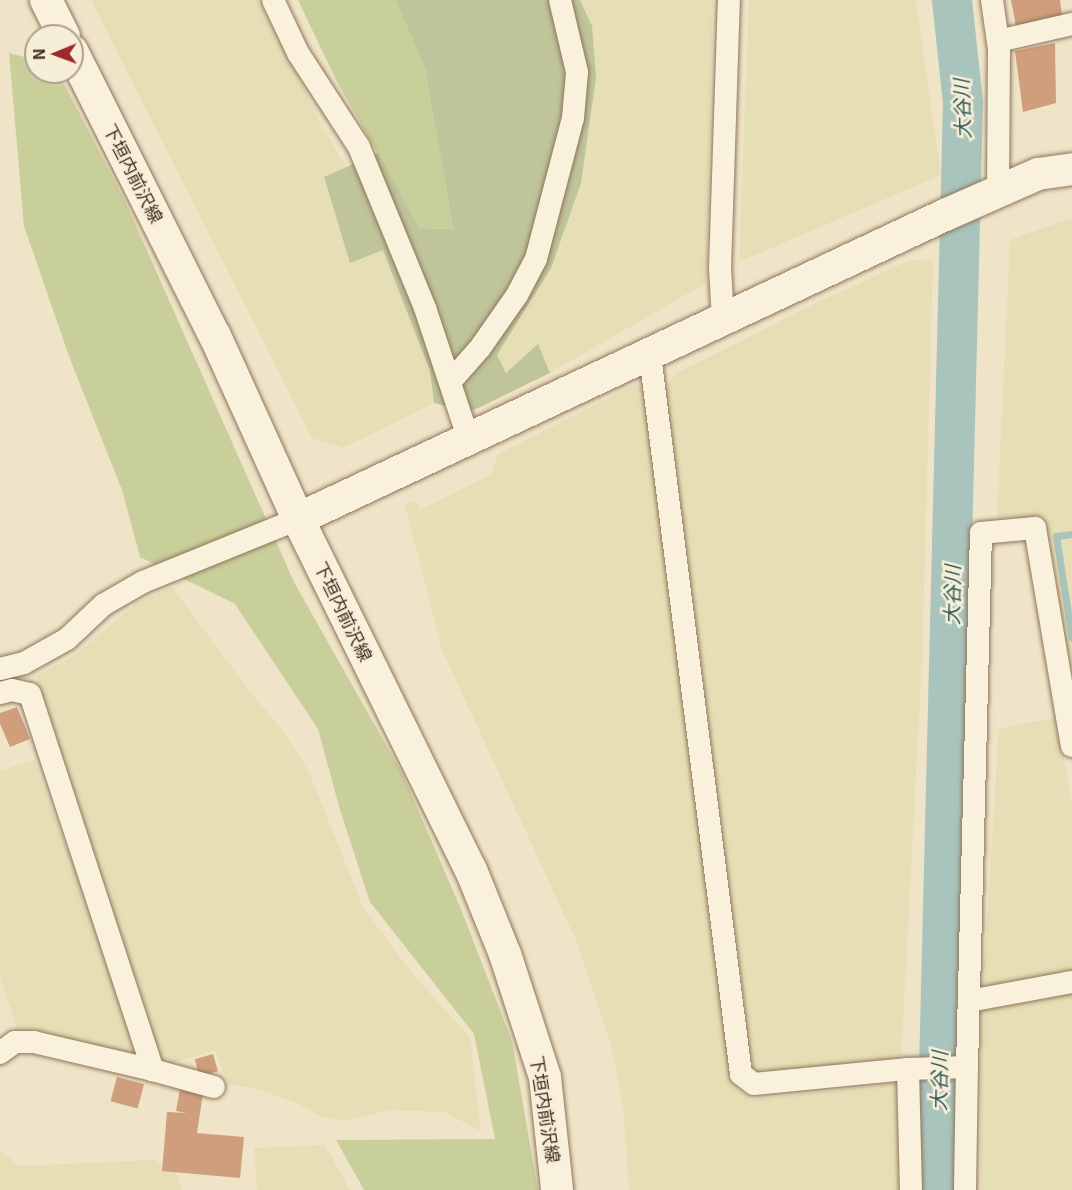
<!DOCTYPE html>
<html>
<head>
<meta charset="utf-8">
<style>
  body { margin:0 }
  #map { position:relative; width:1072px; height:1190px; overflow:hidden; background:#f0e4c8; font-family:Georgia,"Noto Sans JP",serif }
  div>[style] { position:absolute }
  .farmland>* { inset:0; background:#e6deb5; transform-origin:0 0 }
  .green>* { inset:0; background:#c9cf9b }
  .cemetery>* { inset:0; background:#bfc49a }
  .stream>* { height:7px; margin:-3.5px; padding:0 3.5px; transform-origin:3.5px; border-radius:3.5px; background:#a9c4bc }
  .river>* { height:40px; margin:-20px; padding:0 20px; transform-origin:20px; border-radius:20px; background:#a9c4bc }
  .building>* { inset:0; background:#cf9f7d; transform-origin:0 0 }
  .roads { filter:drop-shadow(0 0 2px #8d765c) drop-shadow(0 0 2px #8d765c) }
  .street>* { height:22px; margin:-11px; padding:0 11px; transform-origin:11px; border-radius:11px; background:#faf1dc }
  .secondary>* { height:32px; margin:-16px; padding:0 16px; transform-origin:16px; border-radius:16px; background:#faf1dc }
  span { translate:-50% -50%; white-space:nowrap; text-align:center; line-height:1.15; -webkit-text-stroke:5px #f7eed8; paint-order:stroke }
  .street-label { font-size:18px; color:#3d2e20 }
  .water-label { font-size:20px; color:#2f5d5a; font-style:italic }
  .north { position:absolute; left:24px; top:24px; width:60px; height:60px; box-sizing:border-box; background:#f7eed8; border:2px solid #ada18e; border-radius:50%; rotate:269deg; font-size:16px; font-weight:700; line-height:24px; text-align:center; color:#3d2e20 }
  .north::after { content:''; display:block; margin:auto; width:21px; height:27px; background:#9e2a2b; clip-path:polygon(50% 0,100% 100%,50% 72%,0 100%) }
</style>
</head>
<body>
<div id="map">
  <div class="farmland">
    <i style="clip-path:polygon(91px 0,259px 0,288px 53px,320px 123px,346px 167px,324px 177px,350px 262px,383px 250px,430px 371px,434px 403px,343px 448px,312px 438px)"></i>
    <i style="clip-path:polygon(580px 0,713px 0,706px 283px,550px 373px,538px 345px,506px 373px,497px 355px,532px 301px,592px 26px)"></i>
    <i style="clip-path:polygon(749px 0,916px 0,941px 175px,739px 262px)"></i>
    <i style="clip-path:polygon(1072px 218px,1072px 681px,1045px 517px,997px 517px,1010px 240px)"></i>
    <i style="clip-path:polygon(910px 260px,933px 261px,922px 659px,901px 1061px,754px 1076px,666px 390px,675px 374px,816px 303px)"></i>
    <i style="clip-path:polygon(636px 384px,645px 391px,690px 764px,735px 1085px,751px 1100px,898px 1083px,903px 1190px,629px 1190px,623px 1108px,613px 1053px,579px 947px,442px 650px,405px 505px,415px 501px,421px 510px,491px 474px,498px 454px)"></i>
    <i style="clip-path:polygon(172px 587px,245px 685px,286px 735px,308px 770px,363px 907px,411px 972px,470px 1038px,481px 1131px,444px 1112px,389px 1110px,345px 1121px,324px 1118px,294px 1102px,255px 1088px,229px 1085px,215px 1050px,162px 1066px,36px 676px,74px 656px,137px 603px)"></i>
    <i style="clip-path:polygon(1057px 717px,1072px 807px,1072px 974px,983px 988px,999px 729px)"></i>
    <i style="clip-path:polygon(34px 760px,92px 916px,140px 1055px,127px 1058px,18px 1031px,0 978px,0 771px)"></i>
    <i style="left:1072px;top:994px;width:196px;height:91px;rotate:90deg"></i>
    <i style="clip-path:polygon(325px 1145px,350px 1190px,257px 1190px,254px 1148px)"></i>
    <i style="clip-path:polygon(0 1150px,19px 1166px,154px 1160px,176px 1173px,182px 1190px,0 1190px)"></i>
  </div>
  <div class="green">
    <i style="clip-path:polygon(298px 0,395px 0,425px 68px,453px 229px,420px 228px,335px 78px)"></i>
    <i style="clip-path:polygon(9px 53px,36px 60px,36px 72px,58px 72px,125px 201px,295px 584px,403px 775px,461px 909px,512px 1041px,538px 1190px,364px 1190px,336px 1140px,495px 1139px,474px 1034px,370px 902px,340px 810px,318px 729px,235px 604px,140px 557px,122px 490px,70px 359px,24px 226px)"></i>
  </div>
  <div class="cemetery">
    <i style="clip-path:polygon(395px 0,580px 0,592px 26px,596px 77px,581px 183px,551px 268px,497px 355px,506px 373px,538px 344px,550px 373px,470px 412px,434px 403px,430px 371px,383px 250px,350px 263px,324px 177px,378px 153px,420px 228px,453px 229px,425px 68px)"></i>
  </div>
  <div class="stream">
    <i style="left:1072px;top:534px;width:16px;rotate:173deg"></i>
    <i style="left:1056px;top:536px;width:103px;rotate:81.1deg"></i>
  </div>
  <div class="river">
    <i style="left:936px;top:1190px;width:1087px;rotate:-88.58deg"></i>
    <i style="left:963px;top:103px;width:104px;rotate:-96.1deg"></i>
  </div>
  <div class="building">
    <i style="clip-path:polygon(1011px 0,1060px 0,1062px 15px,1016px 26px)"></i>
    <i style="clip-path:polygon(1055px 43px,1056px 103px,1023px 112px,1015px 51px)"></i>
    <i style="clip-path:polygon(17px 707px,30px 739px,10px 747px,0 724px,0 713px)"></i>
    <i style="left:213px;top:1054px;width:18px;height:19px;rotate:74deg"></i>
    <i style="left:117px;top:1077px;width:28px;height:25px;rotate:15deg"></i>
    <i style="clip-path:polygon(180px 1089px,203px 1093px,197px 1133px,244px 1137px,240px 1178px,162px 1171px,167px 1112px,187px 1113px,176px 1111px)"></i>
  </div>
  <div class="roads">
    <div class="street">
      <i style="left:273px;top:0;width:59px;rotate:64.7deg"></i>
      <i style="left:298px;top:53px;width:112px;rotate:57deg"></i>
      <i style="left:359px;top:147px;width:174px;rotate:67.7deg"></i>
      <i style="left:425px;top:308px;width:139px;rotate:71.6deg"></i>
      <i style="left:992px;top:0;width:49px;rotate:81.9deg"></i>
      <i style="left:999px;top:49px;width:143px;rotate:90.4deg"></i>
      <i style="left:998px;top:41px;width:76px;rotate:-12.9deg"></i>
      <i style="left:723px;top:321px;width:53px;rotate:-93.2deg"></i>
      <i style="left:720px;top:268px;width:268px;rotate:-88.1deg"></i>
      <i style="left:650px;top:355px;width:725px;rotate:82.79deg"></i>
      <i style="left:741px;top:1074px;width:16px;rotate:38deg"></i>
      <i style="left:754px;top:1084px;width:155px;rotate:-5.6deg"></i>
      <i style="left:908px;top:1069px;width:59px;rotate:-1.9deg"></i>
      <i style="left:967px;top:1067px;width:534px;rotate:-88.5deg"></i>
      <i style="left:981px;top:533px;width:54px;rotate:-5.3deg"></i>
      <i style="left:1035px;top:528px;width:221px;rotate:80.4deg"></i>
      <i style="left:450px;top:382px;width:45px;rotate:-48.6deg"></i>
      <i style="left:480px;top:348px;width:65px;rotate:-55.1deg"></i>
      <i style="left:517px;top:295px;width:41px;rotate:-62.2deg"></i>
      <i style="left:536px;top:259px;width:146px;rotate:-75.3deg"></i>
      <i style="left:573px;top:118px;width:46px;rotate:-85deg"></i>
      <i style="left:577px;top:72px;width:74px;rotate:-103.3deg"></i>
      <i style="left:0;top:669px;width:25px;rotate:-14deg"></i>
      <i style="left:24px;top:663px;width:49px;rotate:-29.2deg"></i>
      <i style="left:67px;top:639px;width:50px;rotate:-43.4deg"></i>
      <i style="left:103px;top:605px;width:46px;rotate:-29.9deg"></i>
      <i style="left:143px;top:582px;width:167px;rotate:-22.1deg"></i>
      <i style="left:0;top:693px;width:12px;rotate:-14deg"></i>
      <i style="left:12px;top:690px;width:18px;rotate:13deg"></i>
      <i style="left:30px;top:694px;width:396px;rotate:71.9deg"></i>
      <i style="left:153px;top:1070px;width:122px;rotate:-166.8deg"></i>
      <i style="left:34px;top:1042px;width:19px;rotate:180deg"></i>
      <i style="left:15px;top:1042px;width:19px;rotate:144deg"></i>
      <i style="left:969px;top:1001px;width:105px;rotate:-10.5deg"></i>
      <i style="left:908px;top:1069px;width:121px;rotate:88.6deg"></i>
      <i style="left:153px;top:1070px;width:63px;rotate:15.6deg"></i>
      <i style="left:965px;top:1190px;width:123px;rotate:-89.1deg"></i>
    </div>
    <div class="secondary">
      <i style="left:46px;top:0;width:40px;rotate:63.4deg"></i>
      <i style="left:72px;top:51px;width:319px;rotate:63.4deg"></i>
      <i style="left:215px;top:336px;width:201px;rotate:65.6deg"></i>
      <i style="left:298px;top:519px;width:391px;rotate:63.8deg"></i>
      <i style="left:471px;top:870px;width:91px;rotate:68deg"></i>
      <i style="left:505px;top:954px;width:129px;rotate:72deg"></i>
      <i style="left:545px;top:1077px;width:114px;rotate:83.9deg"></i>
      <i style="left:298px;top:519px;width:715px;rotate:-25.17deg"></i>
      <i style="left:945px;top:215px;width:102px;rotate:-23.8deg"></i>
      <i style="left:1038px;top:174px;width:34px;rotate:-8deg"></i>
    </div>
  </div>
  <div class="street-label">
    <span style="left:134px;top:173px;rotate:63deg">下垣内前沢線</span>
    <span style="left:344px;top:611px;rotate:64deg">下垣内前沢線</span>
    <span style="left:546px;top:1109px;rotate:81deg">下垣内前沢線</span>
  </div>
  <div class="water-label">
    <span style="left:961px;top:109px;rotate:-92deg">大谷川</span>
    <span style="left:951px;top:595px;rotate:-89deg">大谷川</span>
    <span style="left:938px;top:1081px;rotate:-89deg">大谷川</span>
  </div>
  <div class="north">N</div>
</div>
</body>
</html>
